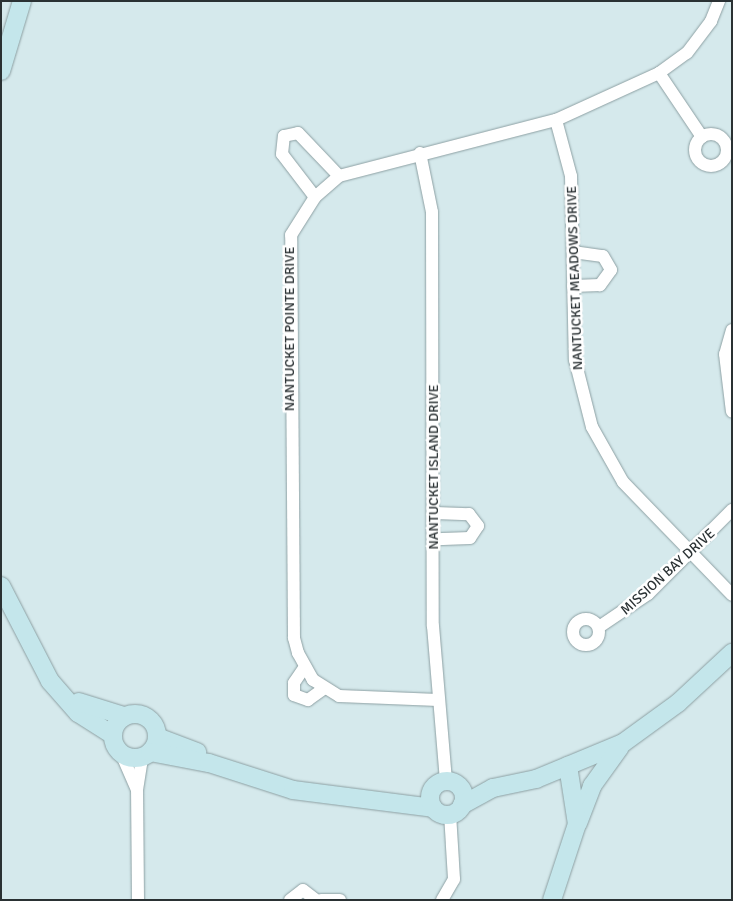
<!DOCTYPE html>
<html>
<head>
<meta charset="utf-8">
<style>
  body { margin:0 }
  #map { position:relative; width:733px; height:901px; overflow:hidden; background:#d5e9ec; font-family:Signika,sans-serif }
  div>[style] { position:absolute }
  .roads { filter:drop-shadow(0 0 1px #8da0a3) drop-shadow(0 0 1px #8da0a3) }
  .street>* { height:12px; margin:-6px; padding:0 6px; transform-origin:6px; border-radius:6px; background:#fff }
  .street>.ring { margin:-6px; padding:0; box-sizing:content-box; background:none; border:12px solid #fff; border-radius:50% }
  .secondary>* { height:18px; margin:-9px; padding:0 9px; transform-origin:9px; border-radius:9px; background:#c4e6eb }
  .secondary>.ring { margin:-9px; padding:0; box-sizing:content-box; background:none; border:18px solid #c4e6eb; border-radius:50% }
  span { translate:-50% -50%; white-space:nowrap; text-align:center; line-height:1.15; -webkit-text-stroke:5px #fff; paint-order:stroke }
  .street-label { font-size:14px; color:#2a3133 }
  .frame { position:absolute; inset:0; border:2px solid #2a3133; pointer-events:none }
</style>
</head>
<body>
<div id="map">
  <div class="roads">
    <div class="street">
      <i style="left:659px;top:73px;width:77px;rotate:56.1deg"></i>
      <i style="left:556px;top:120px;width:58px;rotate:75deg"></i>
      <i style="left:571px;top:176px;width:184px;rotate:88.8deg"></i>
      <i style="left:575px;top:360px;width:69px;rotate:75.8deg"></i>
      <i style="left:592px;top:427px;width:63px;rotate:60.6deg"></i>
      <i style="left:623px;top:482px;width:157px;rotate:46deg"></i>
      <i class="ring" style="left:695px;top:134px;width:20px;height:20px"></i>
      <i style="left:420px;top:153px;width:60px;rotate:78.5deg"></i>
      <i style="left:432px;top:212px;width:414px;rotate:89.9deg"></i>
      <i style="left:433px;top:626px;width:156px;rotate:85.2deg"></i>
      <i style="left:315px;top:197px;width:54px;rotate:-127.5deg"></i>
      <i style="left:282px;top:154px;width:18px;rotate:-84deg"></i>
      <i style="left:284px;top:136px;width:14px;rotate:-12deg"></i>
      <i style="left:298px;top:133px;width:59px;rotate:46.4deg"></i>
      <i style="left:573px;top:252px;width:30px;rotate:8deg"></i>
      <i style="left:603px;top:256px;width:16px;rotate:60deg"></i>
      <i style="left:611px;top:270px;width:19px;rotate:126deg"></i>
      <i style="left:600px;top:285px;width:27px;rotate:178deg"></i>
      <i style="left:732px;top:330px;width:25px;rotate:106deg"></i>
      <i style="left:725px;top:354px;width:58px;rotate:83.1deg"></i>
      <i style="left:435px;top:513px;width:34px;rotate:2deg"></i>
      <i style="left:469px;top:514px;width:15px;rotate:53deg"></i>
      <i style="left:478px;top:526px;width:14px;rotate:124deg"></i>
      <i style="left:470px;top:538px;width:34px;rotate:178deg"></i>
      <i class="ring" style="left:573px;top:619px;width:14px;height:14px"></i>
      <i style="left:599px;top:627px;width:59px;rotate:-34deg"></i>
      <i style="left:648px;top:594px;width:119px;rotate:-45deg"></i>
      <i style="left:304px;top:668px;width:18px;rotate:124deg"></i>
      <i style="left:294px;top:683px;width:12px;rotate:90deg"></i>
      <i style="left:294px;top:695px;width:15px;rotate:20deg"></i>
      <i style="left:308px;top:700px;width:19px;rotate:-36deg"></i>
      <i style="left:438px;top:700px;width:99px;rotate:-177.7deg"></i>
      <i style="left:339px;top:696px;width:31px;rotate:-148deg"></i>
      <i style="left:313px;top:680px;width:31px;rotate:-119deg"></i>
      <i style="left:298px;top:653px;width:16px;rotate:-105deg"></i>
      <i style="left:294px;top:638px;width:403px;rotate:-90.4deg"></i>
      <i style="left:291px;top:235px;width:45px;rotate:-57.7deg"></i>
      <i style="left:315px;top:197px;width:32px;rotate:-41deg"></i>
      <i style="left:339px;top:176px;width:224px;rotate:-14.5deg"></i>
      <i style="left:556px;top:120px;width:113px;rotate:-24.5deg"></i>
      <i style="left:659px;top:73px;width:34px;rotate:-36deg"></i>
      <i style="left:687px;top:53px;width:40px;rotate:-53deg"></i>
      <i style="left:711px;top:21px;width:22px;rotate:-68deg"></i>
      <i style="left:121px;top:753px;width:40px;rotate:66.6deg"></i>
      <i style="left:138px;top:900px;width:110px;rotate:-90.5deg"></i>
      <i style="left:137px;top:790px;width:33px;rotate:-81deg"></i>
      <i style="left:290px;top:900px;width:16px;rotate:-38deg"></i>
      <i style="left:303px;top:890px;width:16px;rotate:38deg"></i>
      <i style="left:321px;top:900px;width:19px"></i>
      <i style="left:442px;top:900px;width:24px;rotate:-60deg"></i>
      <i style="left:454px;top:879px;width:65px;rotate:-93.5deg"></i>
    </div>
    <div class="secondary">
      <i style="left:1px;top:71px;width:73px;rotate:-73.3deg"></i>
      <i style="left:1px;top:586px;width:107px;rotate:62.7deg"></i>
      <i style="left:50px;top:681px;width:43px;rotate:48.8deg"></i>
      <i style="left:78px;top:713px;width:41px;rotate:32.2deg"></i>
      <i style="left:79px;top:702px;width:47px;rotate:17.3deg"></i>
      <i class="ring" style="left:113px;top:714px;width:26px;height:26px"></i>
      <i style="left:157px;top:737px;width:43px;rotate:20.6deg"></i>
      <i style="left:150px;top:752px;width:60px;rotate:10.6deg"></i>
      <i style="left:209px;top:763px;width:88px;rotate:17.8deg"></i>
      <i style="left:293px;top:790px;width:141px;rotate:7.3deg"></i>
      <i class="ring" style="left:430px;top:781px;width:16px;height:16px"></i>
      <i style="left:462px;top:805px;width:35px;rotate:-29deg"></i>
      <i style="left:493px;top:788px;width:44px;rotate:-11.8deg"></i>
      <i style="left:536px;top:779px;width:94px;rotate:-22.5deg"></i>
      <i style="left:623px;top:743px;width:68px;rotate:-36deg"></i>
      <i style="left:678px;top:703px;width:74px;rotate:-42.8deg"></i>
      <i style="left:578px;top:823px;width:40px;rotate:-69deg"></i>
      <i style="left:592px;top:786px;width:48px;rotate:-54.3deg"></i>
      <i style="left:552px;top:900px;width:80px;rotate:-71.8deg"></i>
      <i style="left:577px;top:824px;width:59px;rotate:-98.8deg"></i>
    </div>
  </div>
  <div class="street-label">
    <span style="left:575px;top:278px;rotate:-92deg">NANTUCKET MEADOWS DRIVE</span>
    <span style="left:290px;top:329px;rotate:-90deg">NANTUCKET POINTE DRIVE</span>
    <span style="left:434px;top:467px;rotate:-90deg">NANTUCKET ISLAND DRIVE</span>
    <span style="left:668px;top:572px;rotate:-42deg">MISSION BAY DRIVE</span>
  </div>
  <div class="frame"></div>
</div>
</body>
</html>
